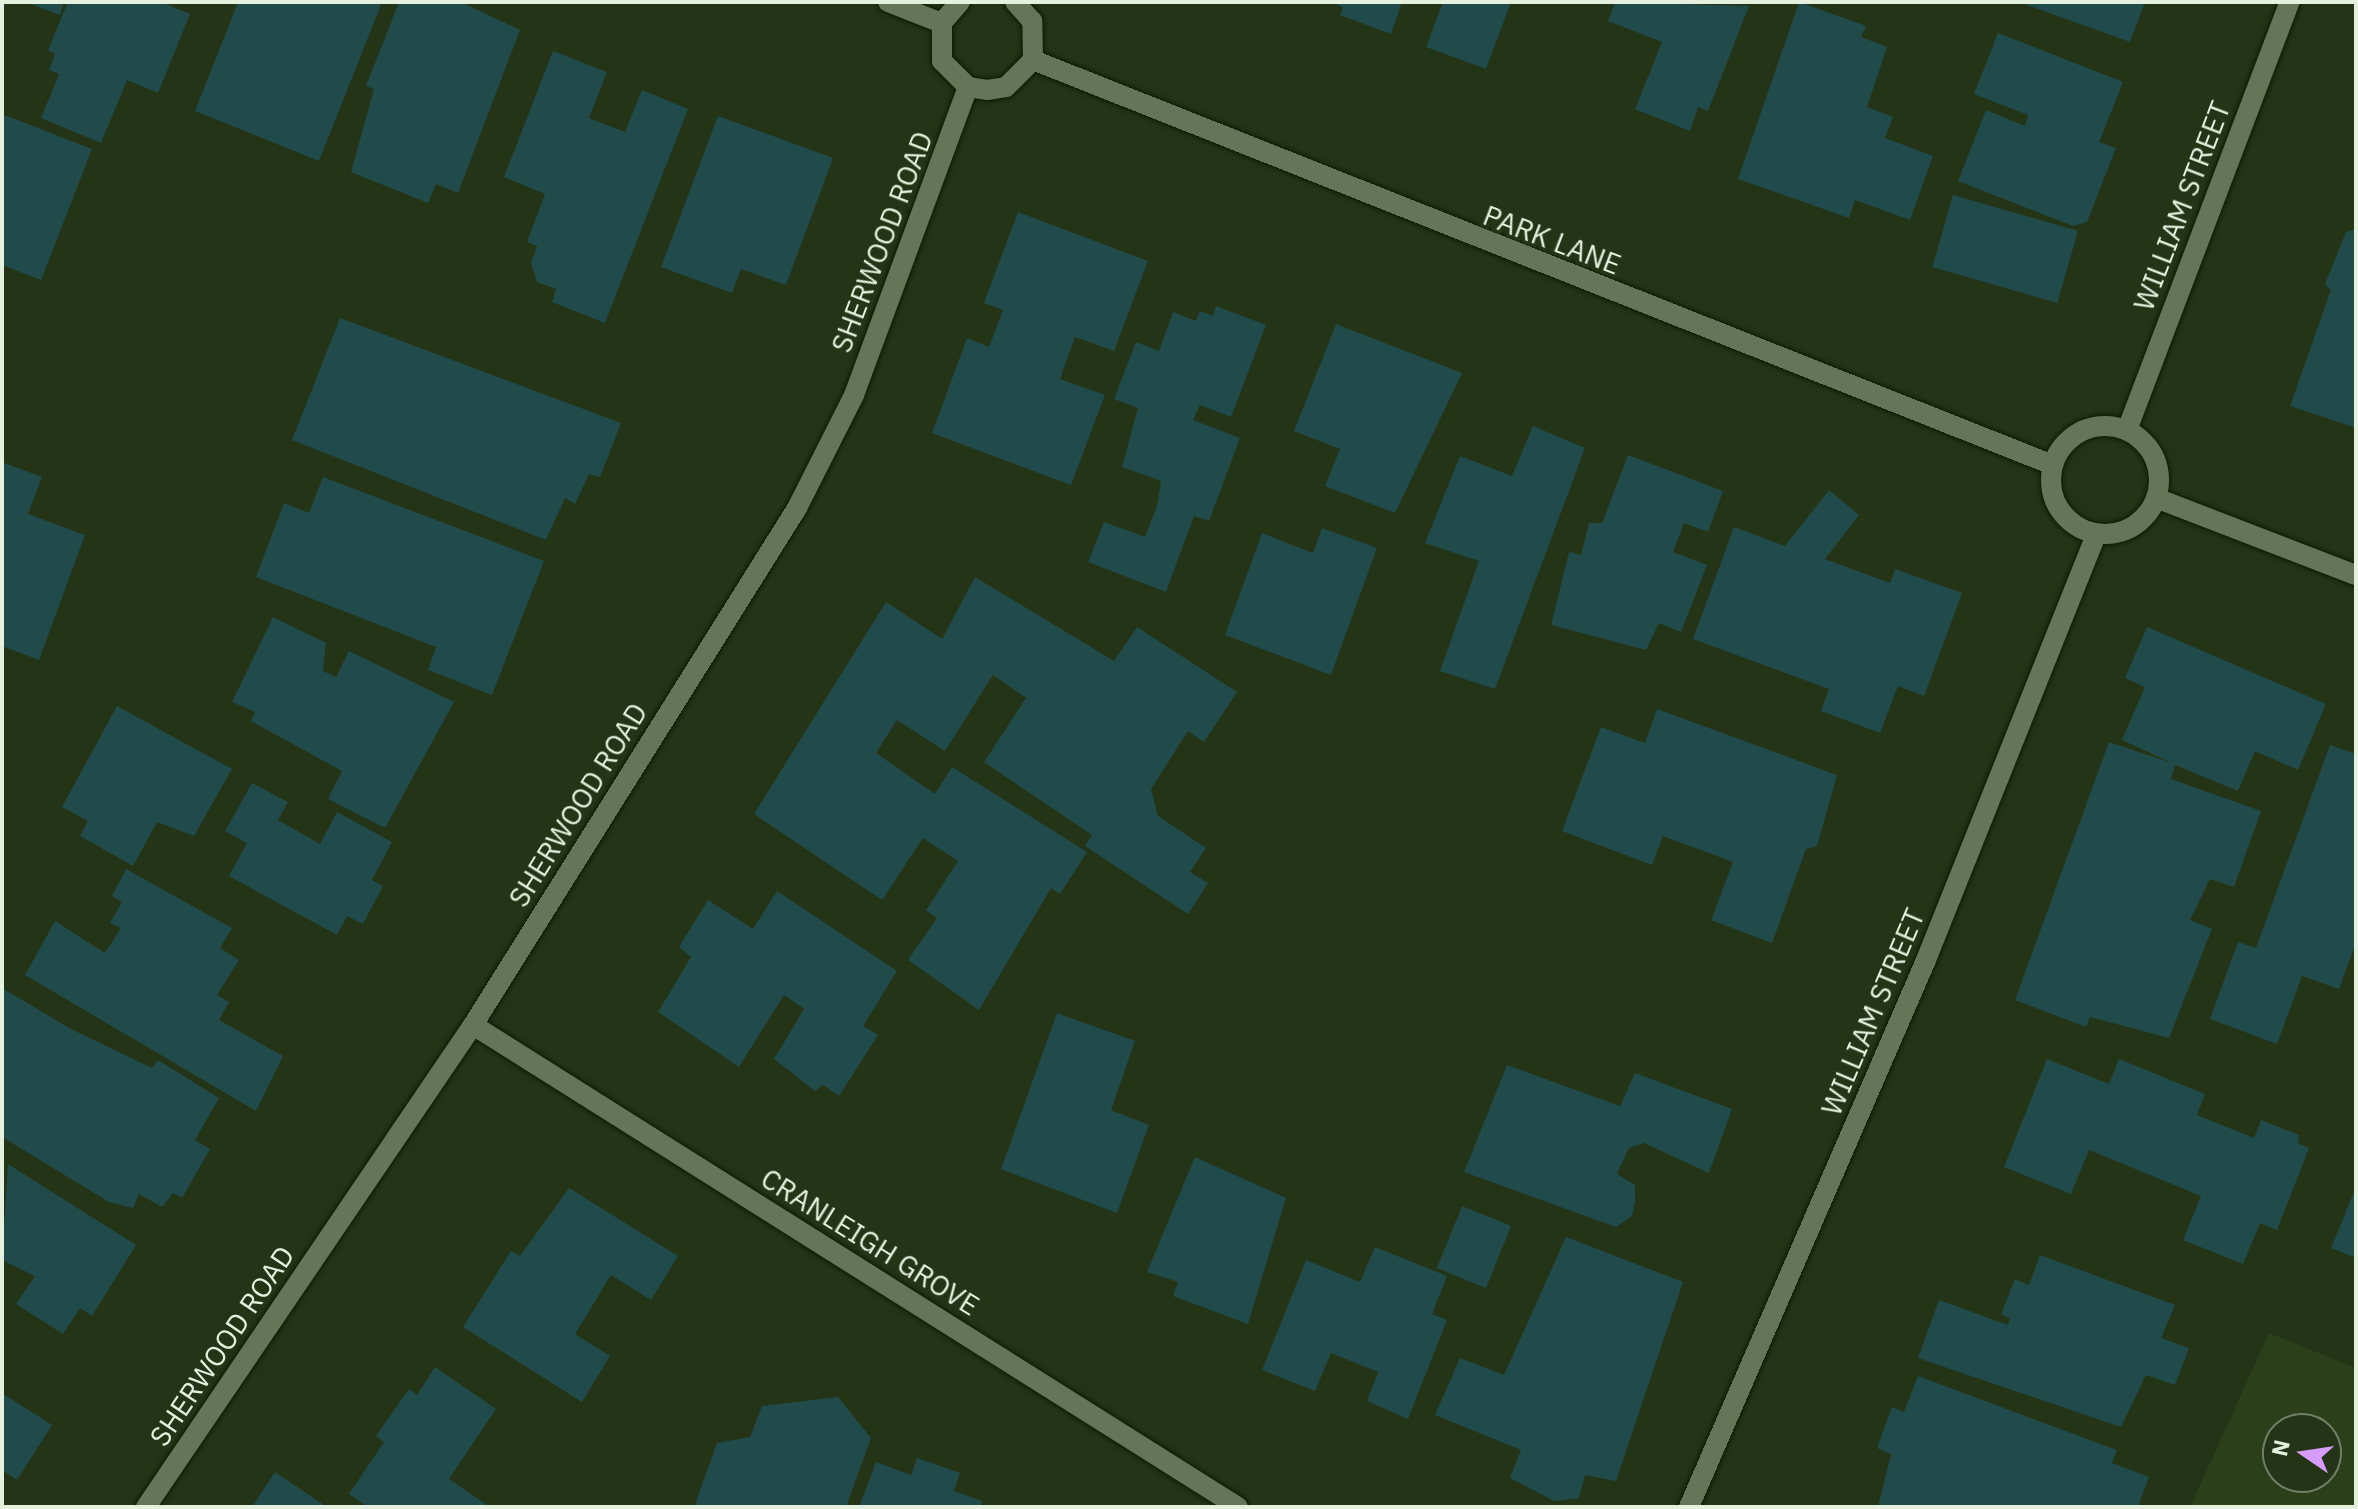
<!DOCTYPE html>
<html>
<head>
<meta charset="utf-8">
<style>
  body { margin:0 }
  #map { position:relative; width:2358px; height:1509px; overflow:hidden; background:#243417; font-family:"IBM Plex Sans",sans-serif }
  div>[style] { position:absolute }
  .built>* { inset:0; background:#2b3f1b }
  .building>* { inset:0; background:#204b4a; transform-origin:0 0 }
  .roads { filter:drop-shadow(0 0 2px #0d1b01) drop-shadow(0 0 2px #0d1b01) }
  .minor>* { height:20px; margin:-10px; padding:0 10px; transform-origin:10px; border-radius:10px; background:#647657 }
  .minor>.ring { margin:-10px; padding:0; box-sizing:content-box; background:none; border:20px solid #647657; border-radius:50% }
  span { translate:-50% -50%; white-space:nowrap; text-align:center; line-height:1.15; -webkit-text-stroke:7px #243417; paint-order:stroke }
  .street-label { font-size:28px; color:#e6f0de }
  .frame { position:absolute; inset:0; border:4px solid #e6f0de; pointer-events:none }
  .north { position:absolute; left:2262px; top:1413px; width:80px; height:80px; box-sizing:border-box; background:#243417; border:2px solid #727f67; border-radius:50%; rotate:283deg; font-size:22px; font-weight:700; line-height:32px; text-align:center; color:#e6f0de }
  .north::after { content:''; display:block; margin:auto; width:28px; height:36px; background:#d79bf9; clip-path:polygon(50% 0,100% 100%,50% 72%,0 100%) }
</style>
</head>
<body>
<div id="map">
  <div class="built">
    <i style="clip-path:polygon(evenodd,2269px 1333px,2356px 1368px,2356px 1507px,2190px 1507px,2269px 1333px,2278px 1429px,2326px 1429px,2326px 1477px,2278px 1477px,2278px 1429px)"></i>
  </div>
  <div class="building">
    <i style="clip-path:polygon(26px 2px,64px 2px,60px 15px)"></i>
    <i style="clip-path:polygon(68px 2px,161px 2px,190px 14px,158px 93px,127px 80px,101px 143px,41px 118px,59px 74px,49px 70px,55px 54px,48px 50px)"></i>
    <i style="clip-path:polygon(238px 2px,382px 2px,319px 161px,195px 111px)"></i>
    <i style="clip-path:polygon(399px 2px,461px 2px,520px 30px,458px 193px,436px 184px,428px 203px,351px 172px,374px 89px,366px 86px)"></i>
    <i style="clip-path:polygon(1330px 2px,1402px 2px,1391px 34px,1340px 15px,1343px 7px)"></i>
    <i style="clip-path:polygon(1443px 2px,1511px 2px,1486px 69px,1426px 47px)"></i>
    <i style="clip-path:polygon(1615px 2px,1749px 6px,1708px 111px,1698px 107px,1690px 131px,1635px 109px,1662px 42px,1608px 21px)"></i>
    <i style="clip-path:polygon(1799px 2px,1866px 26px,1861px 37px,1887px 47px,1867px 107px,1893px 117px,1885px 138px,1933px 156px,1910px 220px,1855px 200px,1849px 218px,1738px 179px)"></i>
    <i style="clip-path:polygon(2019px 2px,2145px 2px,2130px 42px)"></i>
    <i style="clip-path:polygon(1998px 33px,2123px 82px,2099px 142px,2116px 148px,2087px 222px,2073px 226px,1958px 181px,1986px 110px,2025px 126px,2028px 115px,1974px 94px)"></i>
    <i style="clip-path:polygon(553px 51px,607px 72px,589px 118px,625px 132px,642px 90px,688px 109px,605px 323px,552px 302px,556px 289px,537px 282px,531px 263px,537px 246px,527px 242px,545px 194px,504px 177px)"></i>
    <i style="clip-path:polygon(2px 114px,92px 149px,41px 280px,2px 265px)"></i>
    <i style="clip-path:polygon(718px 116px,833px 158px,786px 285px,741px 269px,732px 293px,661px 267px)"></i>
    <i style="left:1953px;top:195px;width:130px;height:75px;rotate:16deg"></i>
    <i style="clip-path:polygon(1018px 212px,1148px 261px,1114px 351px,1075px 337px,1060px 379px,1105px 395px,1071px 485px,932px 433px,967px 338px,989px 347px,1003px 310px,984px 303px)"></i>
    <i style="clip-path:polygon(2356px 229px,2356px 428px,2290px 406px,2331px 290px,2325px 284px,2346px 232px)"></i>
    <i style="clip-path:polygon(1216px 306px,1266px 325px,1231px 417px,1200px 405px,1193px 420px,1240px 438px,1209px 521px,1194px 516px,1166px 592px,1088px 562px,1104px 522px,1145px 537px,1157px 506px,1161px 481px,1122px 467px,1138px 408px,1114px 399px,1136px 342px,1159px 351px,1173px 312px,1196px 321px,1200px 311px,1213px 316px)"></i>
    <i style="clip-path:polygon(340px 318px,621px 423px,600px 477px,589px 474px,575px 504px,565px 498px,546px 540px,292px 440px)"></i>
    <i style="clip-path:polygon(1336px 324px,1462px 373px,1395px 513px,1325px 486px,1340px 449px,1294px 431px)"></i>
    <i style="clip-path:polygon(1533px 426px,1585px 448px,1495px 689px,1440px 671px,1479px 561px,1425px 543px,1460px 456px,1512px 476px)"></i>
    <i style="clip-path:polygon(1628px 455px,1723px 491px,1708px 532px,1684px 523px,1673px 552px,1707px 565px,1681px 632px,1659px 623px,1646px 650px,1551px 625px,1569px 552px,1581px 555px,1589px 523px,1602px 523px)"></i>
    <i style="clip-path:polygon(2px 462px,42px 477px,28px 514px,85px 535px,39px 660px,2px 646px)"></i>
    <i style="clip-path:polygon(323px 477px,544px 561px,492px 695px,428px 670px,436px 647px,256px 577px,284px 503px,309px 513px)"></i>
    <i style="clip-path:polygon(1829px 490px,1859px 515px,1825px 559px,1890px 583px,1895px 569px,1962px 593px,1924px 696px,1898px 686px,1880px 733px,1821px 711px,1829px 689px,1693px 639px,1734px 527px,1785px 546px)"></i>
    <i style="clip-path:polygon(1322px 528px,1377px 548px,1331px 675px,1225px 635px,1262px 533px,1313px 553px)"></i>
    <i style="clip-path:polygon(975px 577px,1114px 661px,1137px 627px,1237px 692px,1204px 742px,1188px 731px,1151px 789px,1158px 816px,1206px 848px,1190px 872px,1208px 883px,1188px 914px,1085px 846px,1092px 835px,984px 762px,1026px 698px,993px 675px,945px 751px,897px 720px,876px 753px,935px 794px,952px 767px,1087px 852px,1060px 894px,1051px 888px,979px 1010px,908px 960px,937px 918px,926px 910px,958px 861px,923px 838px,882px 900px,754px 814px,886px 602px,942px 639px)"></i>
    <i style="clip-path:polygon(273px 617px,326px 643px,323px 671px,336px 677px,349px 651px,454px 702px,385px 828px,328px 799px,342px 771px,251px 721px,255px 712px,232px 702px)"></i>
    <i style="clip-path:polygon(2147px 627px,2326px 704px,2298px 770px,2255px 751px,2238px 791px,2175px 765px,2171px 779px,2261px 811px,2234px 887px,2210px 879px,2190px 920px,2212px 929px,2169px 1038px,2090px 1017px,2086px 1027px,2015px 1000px,2109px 742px,2172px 763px,2122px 740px,2145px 687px,2125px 678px)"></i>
    <i style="clip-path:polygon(117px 706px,232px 769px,194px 836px,157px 822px,133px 866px,80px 836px,88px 821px,62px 807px)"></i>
    <i style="clip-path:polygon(1657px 709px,1837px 775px,1817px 846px,1806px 849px,1772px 943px,1711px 920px,1733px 862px,1663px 836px,1652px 865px,1562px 831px,1601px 727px,1645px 743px)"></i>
    <i style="clip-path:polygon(2330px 745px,2356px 754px,2356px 943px,2339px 989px,2302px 976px,2277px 1044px,2210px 1019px,2238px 942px,2256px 948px)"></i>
    <i style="clip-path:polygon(252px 783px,288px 802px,278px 820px,320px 844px,337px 812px,392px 842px,372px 880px,383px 886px,363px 924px,347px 916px,337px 935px,229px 876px,247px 843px,225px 831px)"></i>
    <i style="clip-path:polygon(126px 869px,232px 928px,220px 948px,239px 960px,217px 995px,229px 1002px,219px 1020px,283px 1056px,256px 1111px,25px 975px,55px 921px,105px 953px,121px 928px,110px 923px,122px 902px,112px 896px)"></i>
    <i style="clip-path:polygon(777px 891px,897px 971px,863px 1026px,878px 1035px,839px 1096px,823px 1085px,815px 1091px,774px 1059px,804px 1009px,784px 995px,739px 1067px,658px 1012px,691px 957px,679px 947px,708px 900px,753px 929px)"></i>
    <i style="clip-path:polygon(2px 988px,71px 1029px,152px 1068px,158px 1060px,219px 1098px,195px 1140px,210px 1149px,182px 1198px,173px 1193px,162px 1207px,139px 1194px,133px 1208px,109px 1202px,2px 1137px)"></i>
    <i style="clip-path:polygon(1057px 1013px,1135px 1041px,1111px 1110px,1149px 1125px,1117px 1213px,1001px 1169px)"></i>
    <i style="clip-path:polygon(2047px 1059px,2109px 1084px,2119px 1059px,2205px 1094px,2197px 1115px,2254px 1138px,2261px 1120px,2299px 1135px,2298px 1143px,2309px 1148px,2277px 1230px,2260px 1223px,2243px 1264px,2183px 1240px,2201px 1196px,2089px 1150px,2071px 1194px,2004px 1167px)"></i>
    <i style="clip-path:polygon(1507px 1065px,1620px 1106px,1635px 1073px,1732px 1109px,1709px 1173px,1644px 1143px,1629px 1148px,1617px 1174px,1635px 1185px,1635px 1202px,1632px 1216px,1616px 1227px,1464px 1172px)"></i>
    <i style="clip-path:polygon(1195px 1157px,1286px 1198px,1248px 1324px,1173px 1296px,1178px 1282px,1147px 1272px)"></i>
    <i style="clip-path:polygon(8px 1164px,136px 1245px,92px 1316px,80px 1308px,63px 1334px,16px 1304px,35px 1276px,2px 1260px)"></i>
    <i style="clip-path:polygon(2356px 1187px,2356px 1258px,2331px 1248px)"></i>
    <i style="clip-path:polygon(569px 1188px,678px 1256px,651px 1300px,611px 1275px,575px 1334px,610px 1356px,582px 1402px,463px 1327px,511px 1251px,520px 1256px)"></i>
    <i style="left:1462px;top:1206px;width:53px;height:67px;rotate:22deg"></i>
    <i style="clip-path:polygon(1566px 1237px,1683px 1282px,1616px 1481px,1585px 1475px,1579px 1498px,1554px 1501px,1510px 1478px,1521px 1450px,1435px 1415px,1460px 1358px,1504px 1375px)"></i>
    <i style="clip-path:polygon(1375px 1247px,1447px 1276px,1432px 1314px,1447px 1320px,1408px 1419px,1367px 1401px,1378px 1372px,1331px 1353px,1315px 1391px,1262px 1370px,1306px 1260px,1360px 1282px)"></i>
    <i style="clip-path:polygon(2040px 1255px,2175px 1305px,2161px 1338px,2189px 1348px,2175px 1385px,2146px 1375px,2121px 1427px,1918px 1358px,1939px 1300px,2008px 1325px,2010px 1318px,2001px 1314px,2015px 1279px,2029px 1285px)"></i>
    <i style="clip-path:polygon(435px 1367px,496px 1409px,449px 1479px,490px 1507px,368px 1507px,349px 1494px,384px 1442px,376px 1436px,409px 1389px,417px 1395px)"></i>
    <i style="clip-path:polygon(1918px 1376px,2117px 1450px,2112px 1463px,2149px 1477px,2138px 1507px,1878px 1507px,1891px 1454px,1877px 1448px,1892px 1407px,1904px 1412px)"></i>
    <i style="clip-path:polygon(2px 1393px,52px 1425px,17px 1480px,2px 1470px)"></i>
    <i style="clip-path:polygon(838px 1397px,871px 1438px,846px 1507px,694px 1507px,717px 1443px,750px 1437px,762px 1406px)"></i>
    <i style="clip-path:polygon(917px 1458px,960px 1473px,954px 1491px,982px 1501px,980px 1507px,859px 1507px,876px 1462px,911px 1475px)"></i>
    <i style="clip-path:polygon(275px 1472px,327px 1507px,252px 1507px)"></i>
  </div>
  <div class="roads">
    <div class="minor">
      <i style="left:888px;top:2px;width:58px;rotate:21.3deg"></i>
      <i style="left:960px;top:2px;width:28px;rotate:131deg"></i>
      <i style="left:942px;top:23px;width:38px;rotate:90deg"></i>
      <i style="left:942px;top:61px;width:37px;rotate:45deg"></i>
      <i style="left:968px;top:87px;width:19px;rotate:9deg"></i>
      <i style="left:987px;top:90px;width:19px;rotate:-9deg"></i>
      <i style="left:1006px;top:87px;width:38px;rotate:-45deg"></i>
      <i style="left:1033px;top:60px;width:39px;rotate:-91deg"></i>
      <i style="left:1032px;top:21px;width:25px;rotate:-132deg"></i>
      <i style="left:1033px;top:60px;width:1097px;rotate:21.66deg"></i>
      <i class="ring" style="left:2051px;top:426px;width:88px;height:88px"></i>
      <i style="left:2127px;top:430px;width:458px;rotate:-69.2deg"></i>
      <i style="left:2156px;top:498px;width:214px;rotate:21.1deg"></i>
      <i style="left:473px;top:1025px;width:904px;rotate:32.21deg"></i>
      <i style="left:146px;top:1507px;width:582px;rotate:-55.85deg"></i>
      <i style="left:473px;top:1025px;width:610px;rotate:-57.92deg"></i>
      <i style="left:797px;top:508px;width:127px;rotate:-63.2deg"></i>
      <i style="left:854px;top:395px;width:328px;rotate:-69.7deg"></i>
      <i style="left:1689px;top:1507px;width:596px;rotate:-66.57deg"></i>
      <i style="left:1926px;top:960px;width:459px;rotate:-68.2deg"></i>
    </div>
  </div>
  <div class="street-label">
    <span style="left:2182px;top:206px;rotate:-69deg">WILLIAM STREET</span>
    <span style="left:1552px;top:240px;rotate:21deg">PARK LANE</span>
    <span style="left:882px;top:242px;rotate:-69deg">SHERWOOD ROAD</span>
    <span style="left:578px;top:805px;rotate:-58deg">SHERWOOD ROAD</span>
    <span style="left:1873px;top:1012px;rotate:-67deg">WILLIAM STREET</span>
    <span style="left:870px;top:1242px;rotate:32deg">CRANLEIGH GROVE</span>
    <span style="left:222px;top:1346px;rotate:-56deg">SHERWOOD ROAD</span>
  </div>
  <div class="frame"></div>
  <div class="north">N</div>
</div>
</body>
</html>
